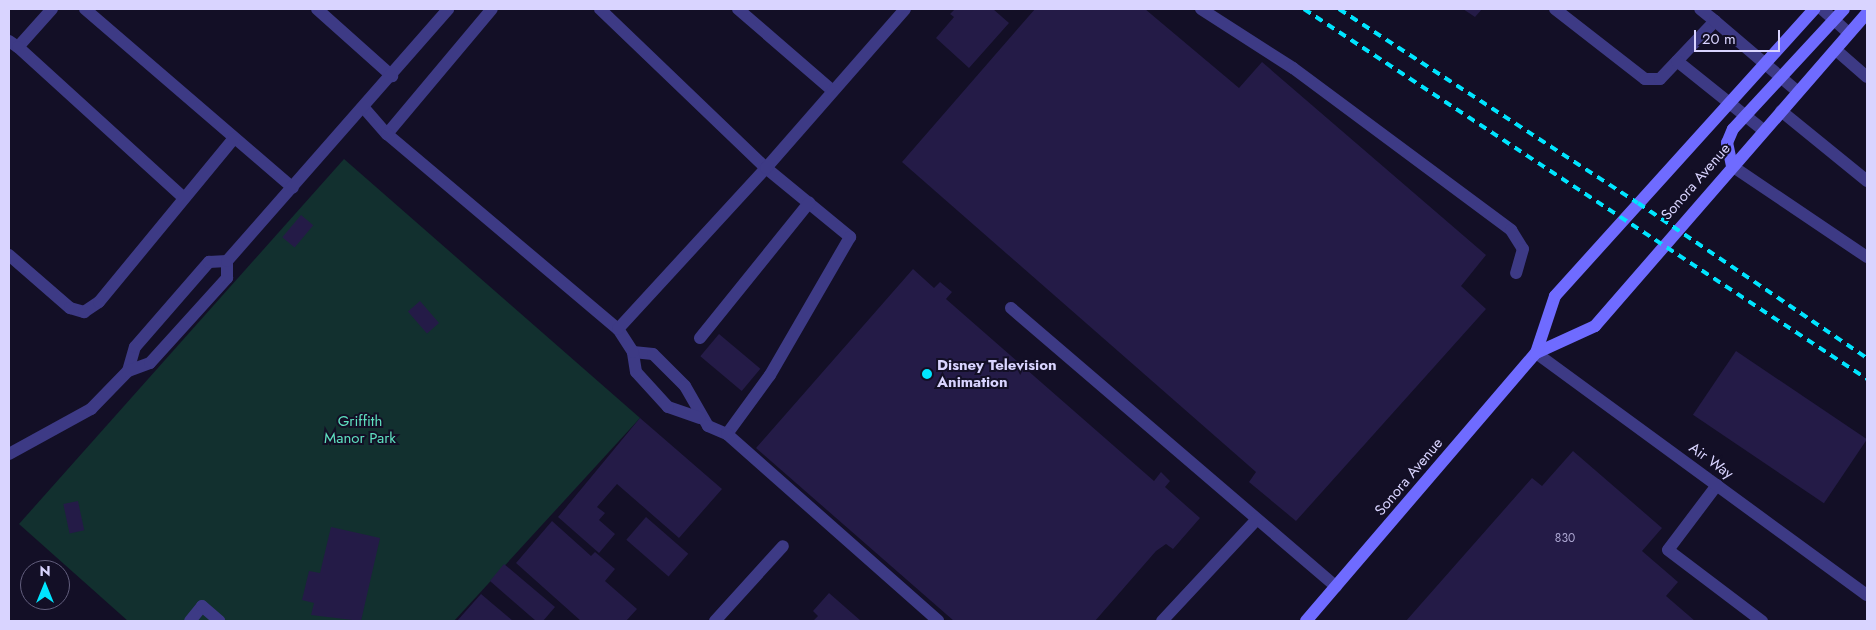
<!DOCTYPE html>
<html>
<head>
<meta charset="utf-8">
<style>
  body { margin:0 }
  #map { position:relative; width:1876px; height:630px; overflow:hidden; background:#130f26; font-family:Jost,sans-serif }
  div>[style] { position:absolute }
  .green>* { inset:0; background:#12302f }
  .building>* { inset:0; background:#241b47; transform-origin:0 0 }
  .service>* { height:12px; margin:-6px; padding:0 6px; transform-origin:6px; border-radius:6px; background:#3d3a85 }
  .minor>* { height:12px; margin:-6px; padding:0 6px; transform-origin:6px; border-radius:6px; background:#3d3a85 }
  .secondary>* { height:12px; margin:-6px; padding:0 6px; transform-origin:6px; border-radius:6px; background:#6f6bff }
  .rail>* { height:4px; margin-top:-2px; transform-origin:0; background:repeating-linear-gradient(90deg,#00e5ff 0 8px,transparent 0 14px) }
  .dots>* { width:14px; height:14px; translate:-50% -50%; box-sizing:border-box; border:2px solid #130f26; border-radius:50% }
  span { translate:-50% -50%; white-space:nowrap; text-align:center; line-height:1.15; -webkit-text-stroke:4px #130f26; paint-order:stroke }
  .number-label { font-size:12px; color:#aca6d1 }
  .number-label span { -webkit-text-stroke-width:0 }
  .street-label { font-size:15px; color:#d9d4ff }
  .poi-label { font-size:15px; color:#d9d4ff; font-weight:700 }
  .left { translate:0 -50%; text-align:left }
  .park-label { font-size:15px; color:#5fe0c0 }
  .frame { position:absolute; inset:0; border:10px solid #d9d4ff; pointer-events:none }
  .north { position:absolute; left:20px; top:560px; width:50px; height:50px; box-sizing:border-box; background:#130f26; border:1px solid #625e7d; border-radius:50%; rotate:0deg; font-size:14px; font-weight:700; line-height:20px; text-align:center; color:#d9d4ff }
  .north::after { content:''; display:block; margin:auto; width:18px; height:22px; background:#00e5ff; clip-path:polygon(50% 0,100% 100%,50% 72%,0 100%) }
  .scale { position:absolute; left:1694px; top:30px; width:86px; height:22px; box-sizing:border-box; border:2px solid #d9d4ff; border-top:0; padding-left:6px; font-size:15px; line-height:18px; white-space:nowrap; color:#d9d4ff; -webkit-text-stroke:4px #130f26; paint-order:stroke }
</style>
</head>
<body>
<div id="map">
  <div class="green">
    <i style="clip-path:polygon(344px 159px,640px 418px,454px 621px,128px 621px,19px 524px)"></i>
  </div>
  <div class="building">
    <i style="clip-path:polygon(955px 9px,993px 9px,1009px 23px,969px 68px,936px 38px,954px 17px,950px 14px)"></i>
    <i style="clip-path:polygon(1035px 9px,1145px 9px,1239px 88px,1262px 62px,1486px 255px,1461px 286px,1486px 309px,1296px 521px,1249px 482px,1256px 472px,902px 162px)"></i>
    <i style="clip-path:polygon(1463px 9px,1482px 9px,1475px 17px)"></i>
    <i style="left:301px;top:215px;width:16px;height:29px;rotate:40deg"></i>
    <i style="clip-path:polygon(913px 269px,934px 288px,940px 282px,952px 292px,946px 299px,1154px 481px,1161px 472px,1170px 481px,1165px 487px,1200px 518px,1173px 549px,1166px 544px,1156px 551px,1095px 621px,954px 621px,756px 448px)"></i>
    <i style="left:420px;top:301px;width:29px;height:16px;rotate:49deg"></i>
    <i style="left:719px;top:334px;width:54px;height:29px;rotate:40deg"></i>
    <i style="left:1736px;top:351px;width:158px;height:77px;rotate:34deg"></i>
    <i style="clip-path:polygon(640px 418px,722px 489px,679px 538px,617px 484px,597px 507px,605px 513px,599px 520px,615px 534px,599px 553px,558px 517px)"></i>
    <i style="clip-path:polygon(1573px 451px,1662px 528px,1642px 551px,1678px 582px,1666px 596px,1695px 621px,1406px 621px,1532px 478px,1542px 486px)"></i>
    <i style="left:78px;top:501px;width:30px;height:15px;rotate:78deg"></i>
    <i style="left:646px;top:517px;width:56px;height:30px;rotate:41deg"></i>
    <i style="clip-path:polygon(552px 521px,591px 556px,595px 552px,615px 569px,605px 581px,637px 609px,626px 621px,581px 621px,516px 563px)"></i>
    <i style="clip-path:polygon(331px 527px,380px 538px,361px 621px,311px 615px,314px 603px,302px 600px,309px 571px,320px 573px)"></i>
    <i style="clip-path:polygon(504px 564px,555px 607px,543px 621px,536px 621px,490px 581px)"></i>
    <i style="clip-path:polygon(829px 593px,861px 621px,813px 621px,818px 616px,813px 611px)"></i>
    <i style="clip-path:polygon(481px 594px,513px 621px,457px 621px)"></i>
  </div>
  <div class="service">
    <i style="left:85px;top:9px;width:274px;rotate:40.7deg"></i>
    <i style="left:317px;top:9px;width:101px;rotate:41.8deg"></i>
    <i style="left:600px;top:9px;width:230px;rotate:43.8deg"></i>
    <i style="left:766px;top:168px;width:109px;rotate:39.4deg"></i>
    <i style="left:850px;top:237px;width:160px;rotate:120.1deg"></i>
    <i style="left:770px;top:375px;width:73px;rotate:126.1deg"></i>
    <i style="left:738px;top:9px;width:125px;rotate:40.8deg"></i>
    <i style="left:1201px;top:9px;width:109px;rotate:32.7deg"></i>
    <i style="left:1293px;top:68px;width:272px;rotate:36.6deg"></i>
    <i style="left:1511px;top:230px;width:22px;rotate:58deg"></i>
    <i style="left:1523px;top:249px;width:25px;rotate:106deg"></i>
    <i style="left:1555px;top:9px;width:114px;rotate:37.9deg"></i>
    <i style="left:1645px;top:79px;width:15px"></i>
    <i style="left:1660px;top:79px;width:80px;rotate:-46.5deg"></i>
    <i style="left:1715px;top:21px;width:19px;rotate:-141deg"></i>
    <i style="left:1822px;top:9px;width:36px;rotate:42deg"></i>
    <i style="left:1715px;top:21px;width:109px;rotate:40.5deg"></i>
    <i style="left:9px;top:41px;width:11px;rotate:34deg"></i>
    <i style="left:18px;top:47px;width:51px;rotate:-48.2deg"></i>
    <i style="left:18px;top:47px;width:224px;rotate:42.3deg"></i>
    <i style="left:1836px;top:50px;width:41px;rotate:41.1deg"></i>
    <i style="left:1677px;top:61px;width:110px;rotate:38.7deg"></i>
    <i style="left:364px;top:108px;width:35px;rotate:49deg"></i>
    <i style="left:387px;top:134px;width:163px;rotate:-50deg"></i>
    <i style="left:1781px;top:111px;width:111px;rotate:39.1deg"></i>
    <i style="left:387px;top:134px;width:302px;rotate:40.2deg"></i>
    <i style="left:1732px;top:166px;width:163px;rotate:34deg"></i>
    <i style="left:9px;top:255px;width:81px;rotate:41deg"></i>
    <i style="left:70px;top:308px;width:15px;rotate:16deg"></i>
    <i style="left:84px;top:312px;width:18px;rotate:-34deg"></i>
    <i style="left:99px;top:302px;width:212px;rotate:-50.5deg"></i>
    <i style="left:1011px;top:308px;width:428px;rotate:40.6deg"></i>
    <i style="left:700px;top:338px;width:174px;rotate:-51.1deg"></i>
    <i style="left:633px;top:352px;width:20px;rotate:6deg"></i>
    <i style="left:653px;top:354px;width:45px;rotate:45deg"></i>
    <i style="left:685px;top:386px;width:46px;rotate:60.1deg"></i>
    <i style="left:708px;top:426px;width:21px;rotate:23deg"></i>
    <i style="left:727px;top:434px;width:282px;rotate:41.5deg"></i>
    <i style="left:128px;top:371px;width:25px;rotate:-74deg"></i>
    <i style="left:135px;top:347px;width:113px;rotate:-49deg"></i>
    <i style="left:209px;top:262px;width:18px;rotate:-3deg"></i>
    <i style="left:700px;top:418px;width:34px;rotate:-161deg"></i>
    <i style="left:668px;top:407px;width:47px;rotate:-132.4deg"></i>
    <i style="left:636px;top:372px;width:20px;rotate:-99deg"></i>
    <i style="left:633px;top:352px;width:27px;rotate:-123deg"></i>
    <i style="left:618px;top:329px;width:219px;rotate:-47.4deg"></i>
    <i style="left:766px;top:168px;width:211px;rotate:-48.8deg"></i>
    <i style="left:9px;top:454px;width:94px;rotate:-28.8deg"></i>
    <i style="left:91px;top:409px;width:53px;rotate:-45.8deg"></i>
    <i style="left:128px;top:371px;width:23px;rotate:-20deg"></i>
    <i style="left:150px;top:363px;width:115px;rotate:-47.8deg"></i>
    <i style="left:227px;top:278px;width:17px;rotate:-90deg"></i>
    <i style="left:227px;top:261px;width:335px;rotate:-48.7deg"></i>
    <i style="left:1717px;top:485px;width:81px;rotate:127deg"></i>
    <i style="left:1668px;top:550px;width:118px;rotate:37.1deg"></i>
    <i style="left:190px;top:621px;width:19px;rotate:-51deg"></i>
    <i style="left:202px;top:606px;width:23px;rotate:41deg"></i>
    <i style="left:1162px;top:621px;width:139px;rotate:-47deg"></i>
  </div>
  <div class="minor">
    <i style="left:1536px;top:353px;width:410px;rotate:36.2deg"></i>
    <i style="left:715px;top:621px;width:101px;rotate:-47.8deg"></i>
  </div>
  <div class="secondary">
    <i style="left:1732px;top:166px;width:24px;rotate:-102deg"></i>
    <i style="left:1727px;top:143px;width:15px;rotate:-67deg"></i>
    <i style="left:1733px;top:129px;width:163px;rotate:-47.2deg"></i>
    <i style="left:1536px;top:353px;width:65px;rotate:-24.6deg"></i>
    <i style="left:1595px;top:326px;width:415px;rotate:-49deg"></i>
    <i style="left:1306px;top:621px;width:353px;rotate:-49.4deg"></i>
    <i style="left:1536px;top:353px;width:60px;rotate:-71.6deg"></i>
    <i style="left:1555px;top:296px;width:387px;rotate:-47.9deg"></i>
  </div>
  <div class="rail">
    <i style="left:1304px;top:9px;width:674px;rotate:33.31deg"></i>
    <i style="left:1339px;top:9px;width:356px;rotate:33deg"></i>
    <i style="left:1638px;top:203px;width:277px;rotate:34.1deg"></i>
  </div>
  <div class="dots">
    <i style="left:927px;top:374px;background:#00e5ff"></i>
  </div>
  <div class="number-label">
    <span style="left:1565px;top:539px">830</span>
  </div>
  <div class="street-label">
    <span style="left:1696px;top:182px;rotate:-49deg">Sonora Avenue</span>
    <span style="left:1711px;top:461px;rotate:36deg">Air Way</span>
    <span style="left:1409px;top:477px;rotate:-50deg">Sonora Avenue</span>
  </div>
  <div class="poi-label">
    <span class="left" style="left:937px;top:374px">Disney Television<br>Animation</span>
  </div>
  <div class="park-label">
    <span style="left:360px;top:430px">Griffith<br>Manor Park</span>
  </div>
  <div class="frame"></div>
  <div class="north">N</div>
  <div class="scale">20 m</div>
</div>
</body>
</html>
